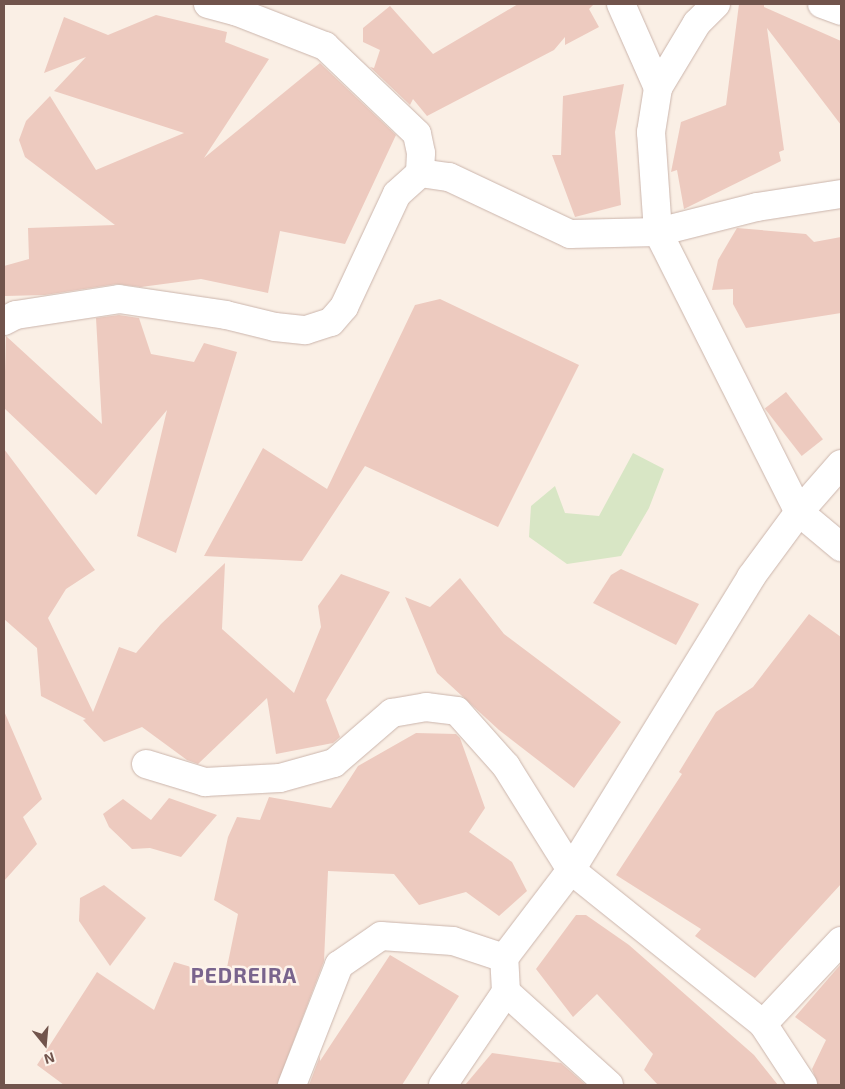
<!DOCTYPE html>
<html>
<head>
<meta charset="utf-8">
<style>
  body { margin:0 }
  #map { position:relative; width:845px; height:1089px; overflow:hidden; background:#faefe5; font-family:"Exo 2",sans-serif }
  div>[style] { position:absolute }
  .green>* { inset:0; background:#d8e6c5 }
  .building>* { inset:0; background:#edcabf; transform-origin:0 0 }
  .roads { filter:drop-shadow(0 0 1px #cbb5ac) drop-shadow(0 0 1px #cbb5ac) }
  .minor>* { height:28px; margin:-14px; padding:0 14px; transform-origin:14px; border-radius:14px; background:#fff }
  span { translate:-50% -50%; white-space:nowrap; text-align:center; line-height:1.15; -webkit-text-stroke:5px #fdf3eb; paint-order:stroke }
  .district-label { font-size:21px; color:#79648d; font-weight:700; letter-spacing:1px }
  .frame { position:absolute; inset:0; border:5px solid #71544c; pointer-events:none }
  .north { position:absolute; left:20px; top:1019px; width:50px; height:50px; -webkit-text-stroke:4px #fdf3eb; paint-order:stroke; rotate:163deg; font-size:14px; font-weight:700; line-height:20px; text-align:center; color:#71544c }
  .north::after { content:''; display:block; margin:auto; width:18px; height:22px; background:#71544c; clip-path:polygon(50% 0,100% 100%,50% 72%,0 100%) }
</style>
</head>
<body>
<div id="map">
  <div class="green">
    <i style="clip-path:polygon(633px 453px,664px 469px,649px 508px,621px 556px,567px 564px,529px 537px,531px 506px,555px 486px,565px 513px,599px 516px)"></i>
  </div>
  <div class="building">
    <i style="clip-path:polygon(518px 4px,594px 4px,589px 9px,599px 27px,565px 45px,565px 37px,554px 50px,427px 116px,413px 99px,410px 105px,370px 67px,374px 68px,380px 50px,363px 42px,363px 28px,390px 6px,433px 54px)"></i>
    <i style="clip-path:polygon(739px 4px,764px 4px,764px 7px,841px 41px,841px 125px,767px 28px,784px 150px,779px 152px,781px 161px,684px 209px,677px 170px,671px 172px,681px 122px,726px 105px)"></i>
    <i style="clip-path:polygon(156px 15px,227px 32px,225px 42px,269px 59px,204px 158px,320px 63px,396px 135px,345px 244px,280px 231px,268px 293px,201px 279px,141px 287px,117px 284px,45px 295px,5px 296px,4px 266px,29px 259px,28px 228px,115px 225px,25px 157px,19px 140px,26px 121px,50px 96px,96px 170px,184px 133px,54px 91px,86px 57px,44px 73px,64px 17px,108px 35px)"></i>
    <i style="clip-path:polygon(624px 84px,615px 132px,621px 205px,575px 217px,552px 155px,561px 155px,563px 96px)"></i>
    <i style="clip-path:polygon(737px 228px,806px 234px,814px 242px,841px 237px,841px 313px,746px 328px,733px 304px,733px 289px,712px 290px,718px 260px)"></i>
    <i style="clip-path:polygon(440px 299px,579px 365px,498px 527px,365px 466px,302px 561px,204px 556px,263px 448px,327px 489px,415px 305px)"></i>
    <i style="clip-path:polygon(119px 315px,139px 318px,151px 354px,194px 362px,204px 343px,237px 352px,176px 553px,137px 536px,167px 410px,96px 495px,4px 408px,6px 336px,102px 424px,96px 318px)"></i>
    <i style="left:786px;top:392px;width:60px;height:27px;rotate:52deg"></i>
    <i style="clip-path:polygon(4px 449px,95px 570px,66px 589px,48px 618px,93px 712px,119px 647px,136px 653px,161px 624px,225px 563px,222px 629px,294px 693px,321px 627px,318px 606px,341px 574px,390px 592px,326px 700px,340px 737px,333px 743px,276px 754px,267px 698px,198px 764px,187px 760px,142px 727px,104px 742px,83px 720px,86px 719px,41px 696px,37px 648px,4px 619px)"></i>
    <i style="clip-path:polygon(621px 569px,699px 604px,676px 645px,593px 603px,611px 575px)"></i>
    <i style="clip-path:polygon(460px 578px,504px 634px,621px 722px,574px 788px,499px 730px,437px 673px,405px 597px,430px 607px)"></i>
    <i style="clip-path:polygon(809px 614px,841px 637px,841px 884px,755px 978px,695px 936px,701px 929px,616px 875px,682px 774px,679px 772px,716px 712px,753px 687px)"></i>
    <i style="clip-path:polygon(4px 711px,42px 799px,23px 817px,37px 844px,4px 881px)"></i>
    <i style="clip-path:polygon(416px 733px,456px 734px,460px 738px,485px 808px,469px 832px,512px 862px,527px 891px,499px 916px,466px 892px,419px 905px,394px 874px,328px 871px,324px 961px,277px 1085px,64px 1085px,37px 1065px,97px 972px,154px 1010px,174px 962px,225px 977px,238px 914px,214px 900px,228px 837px,237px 817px,260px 820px,269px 797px,331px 808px,358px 766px)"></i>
    <i style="clip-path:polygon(169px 798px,217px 815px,181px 857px,150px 848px,132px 849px,109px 827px,103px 814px,123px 799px,151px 820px)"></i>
    <i style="clip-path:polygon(104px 885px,146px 918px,110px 966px,79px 921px,80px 898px)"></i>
    <i style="clip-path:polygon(576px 915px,586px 915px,629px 945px,754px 1055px,778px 1085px,658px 1085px,644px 1070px,653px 1054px,597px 994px,573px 1017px,536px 969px)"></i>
    <i style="clip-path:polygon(390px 955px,459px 996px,402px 1085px,309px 1085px,320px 1056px,320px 1061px)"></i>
    <i style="clip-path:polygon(841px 964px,841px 1085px,818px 1085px,812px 1069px,826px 1040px,795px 1017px)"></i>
    <i style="clip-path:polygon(492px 1053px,561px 1063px,586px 1085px,465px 1085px)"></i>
  </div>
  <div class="roads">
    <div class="minor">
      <i style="left:208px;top:4px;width:28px;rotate:15deg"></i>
      <i style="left:235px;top:11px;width:97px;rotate:21.3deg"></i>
      <i style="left:325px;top:46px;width:127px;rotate:43.7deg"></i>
      <i style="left:417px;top:134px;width:19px;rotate:78deg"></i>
      <i style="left:421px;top:153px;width:20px;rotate:93deg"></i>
      <i style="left:621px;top:4px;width:92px;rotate:66.2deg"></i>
      <i style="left:716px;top:4px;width:27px;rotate:135deg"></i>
      <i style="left:697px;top:23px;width:76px;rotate:121deg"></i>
      <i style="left:658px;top:88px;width:45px;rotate:99deg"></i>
      <i style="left:651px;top:132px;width:100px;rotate:86deg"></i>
      <i style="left:658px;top:232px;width:313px;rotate:63.3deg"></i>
      <i style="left:799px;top:512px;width:55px;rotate:39.8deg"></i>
      <i style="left:822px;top:4px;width:20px;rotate:20deg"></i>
      <i style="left:4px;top:321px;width:13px;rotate:-27deg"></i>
      <i style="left:16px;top:315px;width:104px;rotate:-8.8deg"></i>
      <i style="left:119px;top:299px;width:108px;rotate:8.5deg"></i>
      <i style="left:226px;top:315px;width:50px;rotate:13.8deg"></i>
      <i style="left:275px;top:327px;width:31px;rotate:6deg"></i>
      <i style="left:306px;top:330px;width:26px;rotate:-18deg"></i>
      <i style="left:331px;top:322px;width:20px;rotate:-49deg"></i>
      <i style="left:344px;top:307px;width:125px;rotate:-64.9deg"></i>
      <i style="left:397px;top:194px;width:31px;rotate:-42deg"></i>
      <i style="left:420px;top:173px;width:29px;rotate:8deg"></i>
      <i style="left:449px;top:177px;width:134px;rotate:25.2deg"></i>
      <i style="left:570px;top:234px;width:88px;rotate:-1.3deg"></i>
      <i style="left:658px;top:232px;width:102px;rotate:-14.2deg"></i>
      <i style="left:757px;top:207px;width:85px;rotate:-8.8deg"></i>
      <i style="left:146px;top:764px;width:62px;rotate:17deg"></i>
      <i style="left:205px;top:782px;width:75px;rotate:-3.1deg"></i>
      <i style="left:280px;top:778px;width:56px;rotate:-15.5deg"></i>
      <i style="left:334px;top:763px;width:77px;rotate:-40.8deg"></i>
      <i style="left:392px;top:713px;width:35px;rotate:-10deg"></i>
      <i style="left:426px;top:707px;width:31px;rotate:7deg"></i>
      <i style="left:457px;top:711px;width:74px;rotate:48.3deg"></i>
      <i style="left:506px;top:766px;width:123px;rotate:58deg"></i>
      <i style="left:571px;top:870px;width:246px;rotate:38.7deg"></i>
      <i style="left:763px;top:1024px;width:73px;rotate:56.7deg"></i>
      <i style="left:763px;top:1024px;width:114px;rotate:-46.8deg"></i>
      <i style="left:292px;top:1085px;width:129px;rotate:-68.6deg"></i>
      <i style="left:339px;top:965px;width:51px;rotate:-34.6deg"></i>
      <i style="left:381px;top:936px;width:72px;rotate:4deg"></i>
      <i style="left:453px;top:941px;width:54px;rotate:18.4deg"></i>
      <i style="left:443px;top:1085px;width:112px;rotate:-55.9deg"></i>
      <i style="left:609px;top:1085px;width:139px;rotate:-137.9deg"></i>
      <i style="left:506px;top:992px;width:34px;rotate:-93deg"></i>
      <i style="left:504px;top:958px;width:111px;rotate:-52.7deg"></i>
      <i style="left:571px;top:870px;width:344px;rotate:-58.4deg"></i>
      <i style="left:751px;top:577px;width:81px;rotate:-53.6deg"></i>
      <i style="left:799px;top:512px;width:64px;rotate:-48.8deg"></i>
    </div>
  </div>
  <div class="district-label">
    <span style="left:244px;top:975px">PEDREIRA</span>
  </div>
  <div class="frame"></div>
  <div class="north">N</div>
</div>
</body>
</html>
